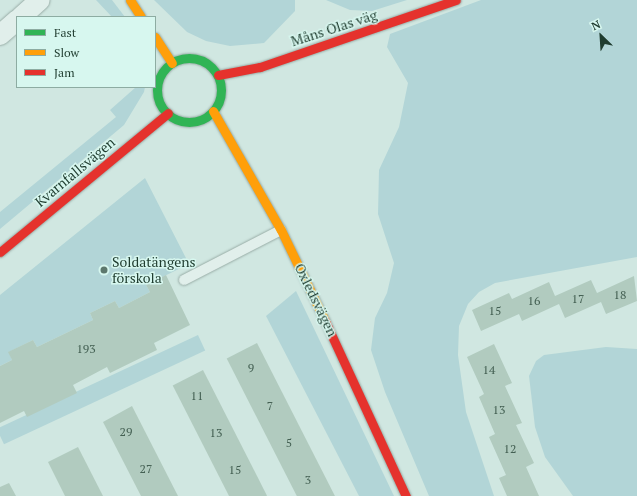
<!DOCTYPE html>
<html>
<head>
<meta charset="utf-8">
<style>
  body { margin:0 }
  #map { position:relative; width:637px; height:496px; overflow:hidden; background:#d0e7e1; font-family:"PT Serif",serif }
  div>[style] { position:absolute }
  .green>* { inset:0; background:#b2d5d7; transform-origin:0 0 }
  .building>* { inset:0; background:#b1cbbf; transform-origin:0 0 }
  .roads { filter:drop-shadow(0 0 1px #98aca6) drop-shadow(0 0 1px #98aca6) }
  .lane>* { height:10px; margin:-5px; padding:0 5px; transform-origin:5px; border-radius:5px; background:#e1efeb }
  .street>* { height:20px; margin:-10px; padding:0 10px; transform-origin:10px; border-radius:10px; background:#e1efeb }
  .fast>* { height:9px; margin:-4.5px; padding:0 4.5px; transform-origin:4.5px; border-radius:4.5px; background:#30b455 }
  .fast>.ring { margin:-4.5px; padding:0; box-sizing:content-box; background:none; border:9px solid #30b455; border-radius:50% }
  .slow>* { height:9px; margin:-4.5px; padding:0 4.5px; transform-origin:4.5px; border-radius:4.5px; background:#ff9f0a }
  .jam>* { height:9px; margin:-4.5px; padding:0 4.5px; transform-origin:4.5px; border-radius:4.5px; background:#e5322d }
  .dots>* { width:11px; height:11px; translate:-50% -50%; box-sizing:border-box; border:2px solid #d7f7ef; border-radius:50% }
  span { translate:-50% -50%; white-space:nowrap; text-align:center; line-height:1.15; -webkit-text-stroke:3px #d7f7ef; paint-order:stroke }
  .number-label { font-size:12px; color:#446053 }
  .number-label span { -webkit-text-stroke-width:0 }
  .street-label { font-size:14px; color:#1f3c2f }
  .poi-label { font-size:14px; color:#1f3c2f }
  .left { translate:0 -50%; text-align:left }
  .legend { position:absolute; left:16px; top:16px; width:140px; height:72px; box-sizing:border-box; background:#d7f7ef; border:1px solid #8daca2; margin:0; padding:5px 7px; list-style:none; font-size:12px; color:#1f3c2f }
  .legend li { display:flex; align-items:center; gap:8px; height:20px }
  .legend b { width:20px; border:1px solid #8daca2 }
  .north { position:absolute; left:581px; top:16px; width:40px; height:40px; -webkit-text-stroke:3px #d7f7ef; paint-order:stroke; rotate:335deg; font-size:11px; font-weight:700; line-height:16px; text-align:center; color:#1f3c2f }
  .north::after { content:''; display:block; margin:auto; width:14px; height:18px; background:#1f3c2f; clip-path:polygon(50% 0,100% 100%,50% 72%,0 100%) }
</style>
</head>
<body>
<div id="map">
  <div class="green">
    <i style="clip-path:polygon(96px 0,112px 0,125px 17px,112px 17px)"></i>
    <i style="clip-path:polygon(154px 0,295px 0,295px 11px,264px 43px,230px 46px,206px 41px,187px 32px)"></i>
    <i style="clip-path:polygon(326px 0,407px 0,372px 11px,350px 10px)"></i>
    <i style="clip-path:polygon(481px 0,637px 0,637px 257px,495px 283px,479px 292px,468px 304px,459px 326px,458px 355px,466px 412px,494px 496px,429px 496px,385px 392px,371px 350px,375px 318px,387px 293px,394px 263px,378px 214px,379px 170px,399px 127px,408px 83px,387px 47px,390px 34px)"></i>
    <i style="clip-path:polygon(136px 87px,145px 87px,144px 92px,124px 125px,0 229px,0 212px,116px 117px,110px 110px)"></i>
    <i style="clip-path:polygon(145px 178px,189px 264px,146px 285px,150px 292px,119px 308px,115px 301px,90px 313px,93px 320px,37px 347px,33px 340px,9px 352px,12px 360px,0 366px,0 295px)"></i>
    <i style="clip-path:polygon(296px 291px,394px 496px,359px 496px,266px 316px)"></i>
    <i style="left:198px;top:335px;width:17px;height:222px;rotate:65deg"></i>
    <i style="clip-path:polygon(606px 347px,637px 349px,637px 496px,573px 496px,545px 457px,535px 427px,529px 376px,536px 361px,544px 355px)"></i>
  </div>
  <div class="building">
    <i style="clip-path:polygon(166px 275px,190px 325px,154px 343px,157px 350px,110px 373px,107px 367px,73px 385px,77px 393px,27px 417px,24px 411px,0 423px,0 366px,12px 360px,8px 352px,33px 340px,37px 347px,93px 320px,90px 313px,115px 301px,119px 308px,150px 292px,146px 285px)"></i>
    <i style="clip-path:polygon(634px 276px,637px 301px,606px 314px,601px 302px,565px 318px,559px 304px,522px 321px,519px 314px,481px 331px,472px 310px,509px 293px,512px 299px,549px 282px,555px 296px,591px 280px,597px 293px)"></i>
    <i style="left:257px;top:343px;width:172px;height:34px;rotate:63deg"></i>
    <i style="clip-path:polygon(494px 344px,512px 383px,505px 386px,522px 423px,516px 425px,534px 463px,526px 467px,539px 496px,507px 496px,499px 478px,506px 475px,489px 437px,495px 434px,479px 397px,484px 394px,467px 357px)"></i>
    <i style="left:203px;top:370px;width:141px;height:34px;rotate:63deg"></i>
    <i style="clip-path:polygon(132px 406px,178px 496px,141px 496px,103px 422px)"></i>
    <i style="clip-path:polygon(78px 447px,103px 496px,65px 496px,48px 462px)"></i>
    <i style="clip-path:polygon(9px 483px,16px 496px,0 496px,0 487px)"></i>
  </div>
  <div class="roads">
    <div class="lane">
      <i style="left:184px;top:280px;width:109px;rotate:-27.3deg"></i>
    </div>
    <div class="street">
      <i style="left:21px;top:17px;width:25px;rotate:-42deg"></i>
      <i style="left:0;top:35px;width:23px;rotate:-41deg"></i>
    </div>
    <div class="fast">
      <i class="ring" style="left:157px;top:58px;width:55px;height:55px"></i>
    </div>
    <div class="slow">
      <i style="left:130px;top:0;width:20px;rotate:57deg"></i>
      <i style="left:155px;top:37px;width:31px;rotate:57deg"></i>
      <i style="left:213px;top:111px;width:137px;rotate:60.3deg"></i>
      <i style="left:281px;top:230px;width:101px;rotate:64.2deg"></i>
    </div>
    <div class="jam">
      <i style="left:218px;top:75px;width:43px;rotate:-10.8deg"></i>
      <i style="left:260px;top:67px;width:207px;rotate:-18.9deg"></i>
      <i style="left:0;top:252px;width:218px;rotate:-39.6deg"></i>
      <i style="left:325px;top:321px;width:193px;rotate:65.2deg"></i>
    </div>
  </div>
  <div class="dots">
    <i style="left:104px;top:270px;background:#5d786d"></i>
  </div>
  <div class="number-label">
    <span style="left:620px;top:295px">18</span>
    <span style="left:578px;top:299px">17</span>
    <span style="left:534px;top:301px">16</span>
    <span style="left:495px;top:311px">15</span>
    <span style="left:86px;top:349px">193</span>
    <span style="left:251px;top:368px">9</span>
    <span style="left:489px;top:370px">14</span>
    <span style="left:197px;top:396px">11</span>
    <span style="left:270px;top:406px">7</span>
    <span style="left:499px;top:410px">13</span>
    <span style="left:126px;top:432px">29</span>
    <span style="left:216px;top:433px">13</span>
    <span style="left:289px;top:443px">5</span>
    <span style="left:510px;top:449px">12</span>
    <span style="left:146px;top:469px">27</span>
    <span style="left:235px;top:470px">15</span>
    <span style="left:308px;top:480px">3</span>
  </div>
  <div class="street-label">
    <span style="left:334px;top:28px;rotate:-18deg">Måns Olas väg</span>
    <span style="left:75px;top:172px;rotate:-40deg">Kvarnfallsvägen</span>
    <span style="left:316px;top:300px;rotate:64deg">Oxledsvägen</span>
  </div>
  <div class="poi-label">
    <span class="left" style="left:112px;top:270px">Soldatängens<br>förskola</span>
  </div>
  <ul class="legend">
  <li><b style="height:5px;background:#30b455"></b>Fast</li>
  <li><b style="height:5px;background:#ff9f0a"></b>Slow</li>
  <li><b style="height:5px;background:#e5322d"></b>Jam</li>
  </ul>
  <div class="north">N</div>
</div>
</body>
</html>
